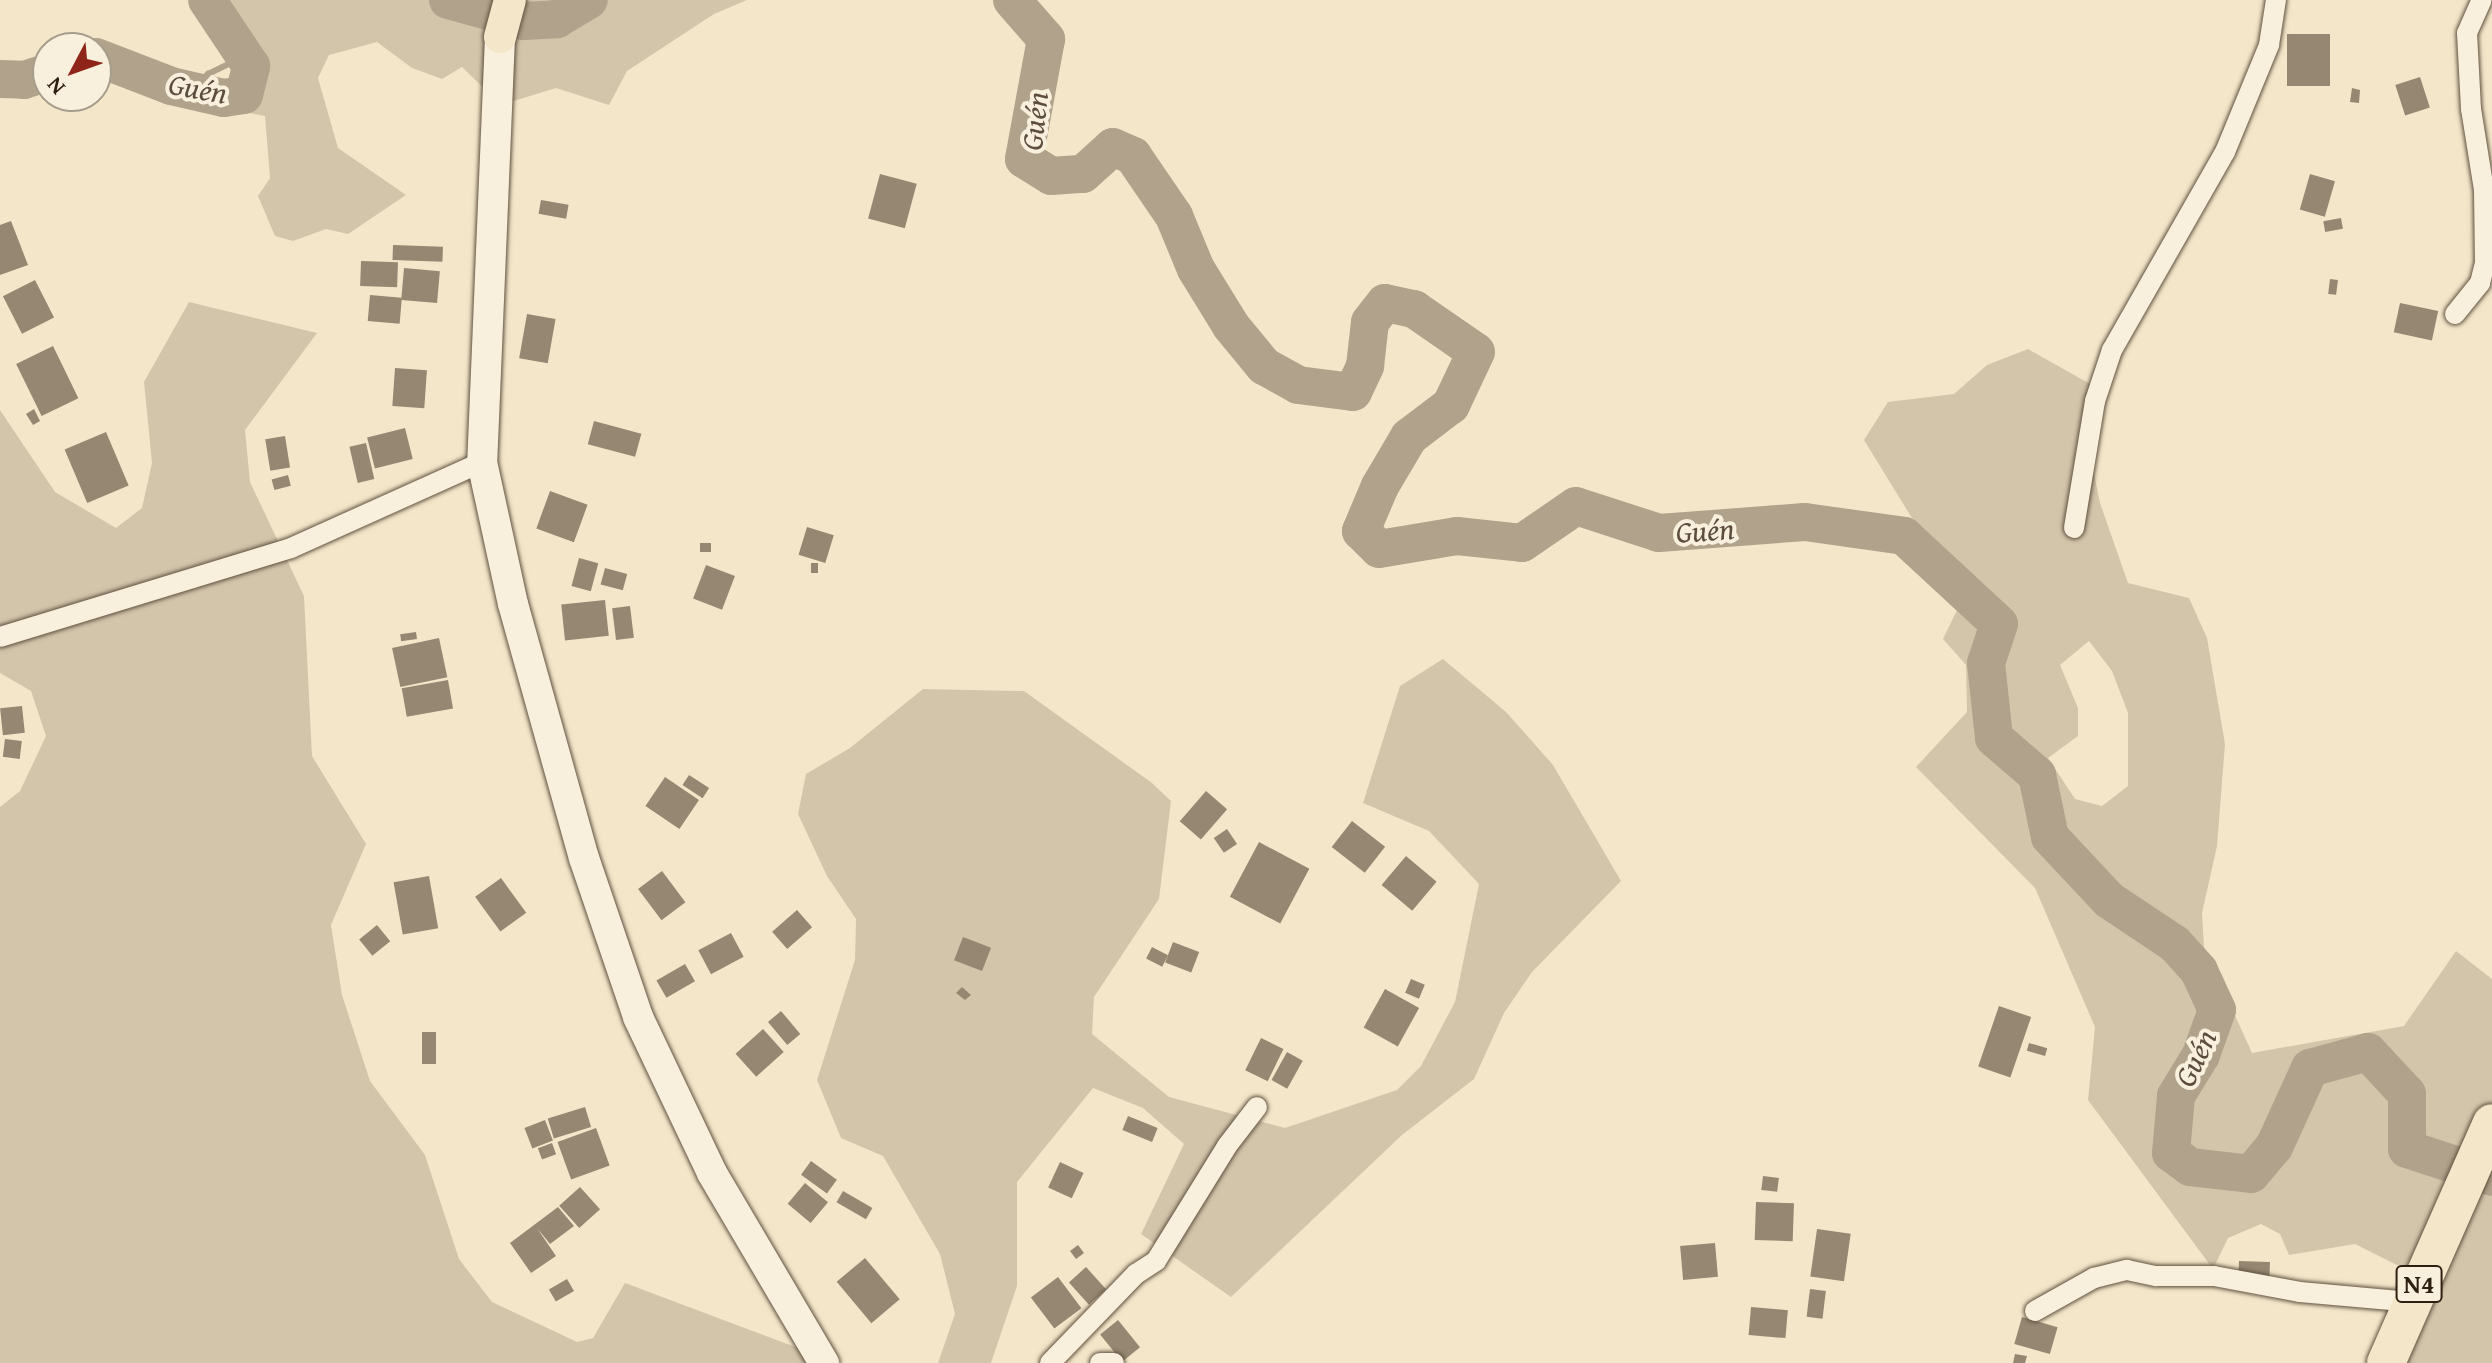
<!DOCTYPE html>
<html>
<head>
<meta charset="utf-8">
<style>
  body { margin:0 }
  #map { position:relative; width:2492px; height:1363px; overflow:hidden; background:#f4e7c9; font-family:"Gentium Book Plus",serif }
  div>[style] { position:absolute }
  .green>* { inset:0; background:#d3c5aa }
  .stream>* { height:6px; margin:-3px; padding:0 3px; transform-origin:3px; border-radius:3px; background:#b1a38b }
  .river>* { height:38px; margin:-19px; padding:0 19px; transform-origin:19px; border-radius:19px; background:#b1a38b }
  .building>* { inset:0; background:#958772; transform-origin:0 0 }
  .roads { filter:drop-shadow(0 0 2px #605140) drop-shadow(0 0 2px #605140) }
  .street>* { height:20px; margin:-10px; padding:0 10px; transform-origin:10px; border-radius:10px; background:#f8efdc }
  .secondary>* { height:30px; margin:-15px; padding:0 15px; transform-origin:15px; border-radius:15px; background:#f8efdc }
  .primary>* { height:32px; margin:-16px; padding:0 16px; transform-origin:16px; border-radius:16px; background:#f4e7c9 }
  .highway>* { height:38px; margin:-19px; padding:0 19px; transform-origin:19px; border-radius:19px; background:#f4e7c9 }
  span { translate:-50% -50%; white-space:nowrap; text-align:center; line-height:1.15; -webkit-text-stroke:8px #f8efdc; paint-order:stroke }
  .shield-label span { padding:2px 6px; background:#f8efdc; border:2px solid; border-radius:6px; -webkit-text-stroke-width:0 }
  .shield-label { font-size:26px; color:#2f1f13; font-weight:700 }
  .water-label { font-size:30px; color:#5c4d3d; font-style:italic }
  .north { position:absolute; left:32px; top:32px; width:80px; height:80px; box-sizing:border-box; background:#f8efdc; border:2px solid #a89c8c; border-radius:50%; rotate:229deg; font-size:22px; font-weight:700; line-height:32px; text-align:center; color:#2f1f13 }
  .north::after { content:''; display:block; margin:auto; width:28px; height:36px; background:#8f2418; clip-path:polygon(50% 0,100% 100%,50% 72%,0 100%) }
</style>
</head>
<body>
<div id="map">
  <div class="green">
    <i style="clip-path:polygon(197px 0,747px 0,714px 14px,627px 71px,609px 105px,556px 88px,501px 105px,462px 67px,442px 79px,412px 68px,377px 42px,329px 55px,318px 78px,338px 148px,406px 195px,348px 234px,326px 229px,293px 241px,275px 236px,258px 196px,270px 178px,265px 116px,244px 112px,229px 55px)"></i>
    <i style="clip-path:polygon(189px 302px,317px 333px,245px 430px,250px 482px,304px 596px,312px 756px,366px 844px,331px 925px,342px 995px,370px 1081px,425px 1155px,459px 1259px,492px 1302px,577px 1342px,593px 1338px,625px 1283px,838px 1363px,0 1363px,0 807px,20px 791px,46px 736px,31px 691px,0 673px,0 410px,55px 492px,116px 528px,142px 508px,152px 463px,144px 382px)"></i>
    <i style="clip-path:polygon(evenodd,2028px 349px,2090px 384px,2090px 453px,2100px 503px,2128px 583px,2189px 598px,2207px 638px,2225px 744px,2217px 846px,2202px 913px,2204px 947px,2252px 1053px,2404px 1026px,2456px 951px,2492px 979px,2492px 1363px,2378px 1363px,2419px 1276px,2355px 1244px,2289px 1255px,2280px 1234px,2261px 1224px,2228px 1238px,2213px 1269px,2088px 1100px,2095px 1027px,2035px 888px,1916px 767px,1967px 712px,1966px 665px,1943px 639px,1973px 577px,1918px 528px,1864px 440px,1888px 402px,1954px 394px,1987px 365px,2028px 349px,2089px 641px,2112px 671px,2128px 713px,2128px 786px,2102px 806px,2075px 799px,2048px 758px,2078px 736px,2078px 708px,2060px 665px,2089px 641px)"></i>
    <i style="clip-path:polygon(1443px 659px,1506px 712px,1553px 765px,1621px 881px,1532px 972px,1504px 1013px,1474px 1079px,1402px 1135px,1231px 1297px,1141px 1234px,1184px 1144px,1143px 1108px,1093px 1088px,1017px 1182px,1017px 1286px,991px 1363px,938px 1363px,955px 1314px,940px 1254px,883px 1156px,841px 1138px,817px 1080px,855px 960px,856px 919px,827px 876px,798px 814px,806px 774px,850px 748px,923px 689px,1024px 691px,1152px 783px,1171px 801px,1159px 899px,1094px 997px,1092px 1034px,1169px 1097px,1285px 1128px,1397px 1090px,1421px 1066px,1455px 1002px,1479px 884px,1429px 831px,1363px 803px,1400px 686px)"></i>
  </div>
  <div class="stream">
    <i style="left:193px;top:91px;width:23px;rotate:-49deg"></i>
    <i style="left:208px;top:74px;width:28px;rotate:-26deg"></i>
    <i style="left:233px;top:62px;width:18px;rotate:13deg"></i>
  </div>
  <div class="river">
    <i style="left:448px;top:0;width:79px;rotate:15.4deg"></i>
    <i style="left:524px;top:21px;width:33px;rotate:-3deg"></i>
    <i style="left:557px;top:19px;width:37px;rotate:-31deg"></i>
    <i style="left:1012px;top:0;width:52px;rotate:48.9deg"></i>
    <i style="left:1046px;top:39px;width:122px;rotate:100.4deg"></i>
    <i style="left:1024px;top:159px;width:32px;rotate:32deg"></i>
    <i style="left:1051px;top:176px;width:32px;rotate:-4deg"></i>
    <i style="left:1083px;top:174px;width:40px;rotate:-42deg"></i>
    <i style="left:1113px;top:147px;width:22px;rotate:24deg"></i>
    <i style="left:1133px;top:156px;width:73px;rotate:55.7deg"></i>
    <i style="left:1174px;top:216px;width:57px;rotate:67.5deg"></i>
    <i style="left:1196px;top:269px;width:67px;rotate:58.4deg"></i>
    <i style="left:1231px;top:326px;width:52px;rotate:50.5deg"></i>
    <i style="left:1264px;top:366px;width:39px;rotate:29deg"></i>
    <i style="left:1298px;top:385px;width:55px;rotate:7.3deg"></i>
    <i style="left:1353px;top:392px;width:29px;rotate:-65deg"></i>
    <i style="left:1365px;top:366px;width:44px;rotate:-83.5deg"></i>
    <i style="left:1370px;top:322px;width:24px;rotate:-52deg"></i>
    <i style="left:1385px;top:303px;width:30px;rotate:12deg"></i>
    <i style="left:1414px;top:309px;width:75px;rotate:34.7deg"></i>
    <i style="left:1476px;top:352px;width:59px;rotate:115.3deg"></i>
    <i style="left:1451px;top:405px;width:53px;rotate:142.7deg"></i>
    <i style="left:1409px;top:437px;width:57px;rotate:120.6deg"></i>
    <i style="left:1380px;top:486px;width:49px;rotate:112.9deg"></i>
    <i style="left:1361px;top:531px;width:25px;rotate:45deg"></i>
    <i style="left:1379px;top:549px;width:79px;rotate:-9.5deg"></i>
    <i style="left:1457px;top:536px;width:65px;rotate:6.1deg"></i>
    <i style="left:1522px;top:543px;width:65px;rotate:-34.4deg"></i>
    <i style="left:1576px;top:506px;width:87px;rotate:18deg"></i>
    <i style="left:1659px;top:533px;width:146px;rotate:-4.3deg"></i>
    <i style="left:1805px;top:522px;width:100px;rotate:8deg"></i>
    <i style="left:1904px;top:536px;width:129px;rotate:42.8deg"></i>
    <i style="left:1999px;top:624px;width:41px;rotate:108.4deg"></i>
    <i style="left:1986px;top:663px;width:75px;rotate:83.9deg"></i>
    <i style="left:1994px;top:738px;width:57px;rotate:40.7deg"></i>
    <i style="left:2037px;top:775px;width:63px;rotate:78.2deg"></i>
    <i style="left:2050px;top:837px;width:86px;rotate:46.9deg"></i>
    <i style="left:2109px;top:900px;width:79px;rotate:33.7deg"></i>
    <i style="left:2175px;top:944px;width:36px;rotate:48deg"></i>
    <i style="left:2199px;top:971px;width:43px;rotate:65.2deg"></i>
    <i style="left:2217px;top:1010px;width:48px;rotate:109.6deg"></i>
    <i style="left:2201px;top:1055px;width:48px;rotate:121.4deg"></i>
    <i style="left:2176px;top:1096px;width:57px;rotate:95deg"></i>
    <i style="left:2171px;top:1153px;width:24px;rotate:36deg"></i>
    <i style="left:2190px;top:1167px;width:61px;rotate:6.5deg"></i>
    <i style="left:2251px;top:1174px;width:35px;rotate:-50deg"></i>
    <i style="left:2274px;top:1147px;width:87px;rotate:-65.5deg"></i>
    <i style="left:2310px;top:1068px;width:60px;rotate:-15.4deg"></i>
    <i style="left:2368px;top:1052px;width:57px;rotate:47.1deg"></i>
    <i style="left:2407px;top:1094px;width:55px;rotate:90deg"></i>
    <i style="left:2407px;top:1149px;width:89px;rotate:18.2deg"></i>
    <i style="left:96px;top:57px;width:80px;rotate:21.1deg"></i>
    <i style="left:171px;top:86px;width:54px;rotate:12.8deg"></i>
    <i style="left:224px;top:98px;width:20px;rotate:-9deg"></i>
    <i style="left:244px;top:95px;width:30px;rotate:-76deg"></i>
    <i style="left:251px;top:66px;width:79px;rotate:-123.7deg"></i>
    <i style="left:0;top:79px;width:24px;rotate:2deg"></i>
    <i style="left:24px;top:80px;width:25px;rotate:-18deg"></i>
  </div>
  <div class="building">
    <i style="left:2287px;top:34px;width:43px;height:52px"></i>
    <i style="left:2420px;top:77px;width:32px;height:26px;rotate:72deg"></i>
    <i style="clip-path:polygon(2352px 88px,2360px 90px,2359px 103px,2350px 102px)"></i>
    <i style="left:880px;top:174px;width:38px;height:46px;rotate:15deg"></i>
    <i style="left:2310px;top:174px;width:26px;height:37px;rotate:16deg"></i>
    <i style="left:541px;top:200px;width:28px;height:14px;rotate:10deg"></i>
    <i style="left:2341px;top:218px;width:11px;height:18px;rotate:80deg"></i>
    <i style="clip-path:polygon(11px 221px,28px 265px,0 275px,0 225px)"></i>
    <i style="left:393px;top:245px;width:50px;height:15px;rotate:2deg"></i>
    <i style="left:361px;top:261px;width:37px;height:25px;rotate:2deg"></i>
    <i style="left:404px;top:268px;width:36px;height:32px;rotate:5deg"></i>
    <i style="left:2330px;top:279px;width:8px;height:15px;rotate:7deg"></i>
    <i style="left:35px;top:280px;width:42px;height:36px;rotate:63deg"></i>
    <i style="left:370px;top:295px;width:32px;height:26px;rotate:5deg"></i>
    <i style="left:2400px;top:303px;width:39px;height:30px;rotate:12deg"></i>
    <i style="left:527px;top:314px;width:29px;height:45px;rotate:10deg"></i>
    <i style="left:53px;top:346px;width:58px;height:41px;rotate:64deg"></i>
    <i style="left:395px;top:368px;width:32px;height:38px;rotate:4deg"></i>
    <i style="clip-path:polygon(34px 409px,40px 421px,33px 425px,26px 414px)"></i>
    <i style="left:594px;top:421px;width:49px;height:24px;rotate:15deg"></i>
    <i style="left:405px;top:428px;width:32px;height:39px;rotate:76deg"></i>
    <i style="left:106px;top:432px;width:58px;height:45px;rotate:67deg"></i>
    <i style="left:285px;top:436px;width:32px;height:20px;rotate:81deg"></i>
    <i style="left:366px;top:443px;width:37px;height:17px;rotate:77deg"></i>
    <i style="left:288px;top:475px;width:11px;height:17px;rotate:75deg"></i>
    <i style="left:550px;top:491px;width:40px;height:40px;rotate:20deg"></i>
    <i style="left:807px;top:527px;width:28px;height:29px;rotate:17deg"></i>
    <i style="left:711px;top:543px;width:9px;height:11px;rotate:90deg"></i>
    <i style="left:579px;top:558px;width:20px;height:29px;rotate:15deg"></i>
    <i style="left:811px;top:563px;width:7px;height:10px"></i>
    <i style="left:706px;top:565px;width:31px;height:36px;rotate:21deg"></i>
    <i style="left:605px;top:568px;width:23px;height:17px;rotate:15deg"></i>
    <i style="left:605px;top:600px;width:36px;height:44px;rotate:84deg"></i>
    <i style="left:630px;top:606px;width:32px;height:18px;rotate:83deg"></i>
    <i style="left:416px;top:632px;width:7px;height:16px;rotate:82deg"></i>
    <i style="left:439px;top:638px;width:40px;height:48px;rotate:78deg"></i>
    <i style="left:448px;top:680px;width:29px;height:47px;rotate:80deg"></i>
    <i style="left:22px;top:706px;width:27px;height:22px;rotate:84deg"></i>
    <i style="left:5px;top:739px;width:17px;height:18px;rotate:7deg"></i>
    <i style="left:689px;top:775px;width:24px;height:12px;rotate:33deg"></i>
    <i style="left:665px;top:777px;width:41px;height:35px;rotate:34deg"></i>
    <i style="left:1206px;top:791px;width:28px;height:40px;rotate:41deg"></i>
    <i style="left:1352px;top:821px;width:42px;height:33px;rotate:38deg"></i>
    <i style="left:1227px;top:829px;width:18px;height:16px;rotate:56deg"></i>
    <i style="left:1259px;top:842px;width:57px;height:62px;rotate:28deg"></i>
    <i style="left:1406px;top:856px;width:40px;height:38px;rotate:40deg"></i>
    <i style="left:662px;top:871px;width:39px;height:30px;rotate:53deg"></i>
    <i style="left:429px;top:876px;width:53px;height:36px;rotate:80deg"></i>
    <i style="left:501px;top:878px;width:43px;height:32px;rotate:54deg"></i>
    <i style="left:797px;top:910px;width:23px;height:33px;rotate:49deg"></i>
    <i style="left:377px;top:925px;width:21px;height:23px;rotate:51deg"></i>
    <i style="left:731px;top:933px;width:27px;height:37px;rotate:62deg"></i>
    <i style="left:963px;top:937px;width:30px;height:25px;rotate:21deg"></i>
    <i style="left:1173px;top:942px;width:28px;height:22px;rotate:21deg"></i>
    <i style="left:1152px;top:947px;width:18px;height:13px;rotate:27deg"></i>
    <i style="left:685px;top:964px;width:20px;height:33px;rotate:60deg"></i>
    <i style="left:1411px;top:979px;width:15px;height:15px;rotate:23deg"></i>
    <i style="clip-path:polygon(962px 987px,971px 995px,965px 1000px,956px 993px)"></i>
    <i style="left:1385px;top:989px;width:39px;height:44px;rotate:29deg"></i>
    <i style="left:1999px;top:1006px;width:34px;height:64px;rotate:19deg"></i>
    <i style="left:781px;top:1011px;width:30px;height:17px;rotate:50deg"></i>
    <i style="left:763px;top:1029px;width:31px;height:37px;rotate:48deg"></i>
    <i style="left:422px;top:1032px;width:14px;height:32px"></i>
    <i style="left:1261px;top:1038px;width:25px;height:36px;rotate:26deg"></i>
    <i style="left:2029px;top:1043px;width:19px;height:8px;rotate:16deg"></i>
    <i style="left:1287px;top:1052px;width:18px;height:32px;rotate:29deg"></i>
    <i style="left:585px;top:1107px;width:21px;height:39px;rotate:73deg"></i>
    <i style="left:1128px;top:1116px;width:32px;height:15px;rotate:22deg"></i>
    <i style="left:545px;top:1120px;width:22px;height:22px;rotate:69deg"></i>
    <i style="left:596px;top:1128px;width:40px;height:41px;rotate:70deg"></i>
    <i style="left:552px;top:1143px;width:12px;height:15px;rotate:70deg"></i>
    <i style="left:811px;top:1161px;width:32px;height:17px;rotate:36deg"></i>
    <i style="left:1060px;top:1162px;width:26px;height:28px;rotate:25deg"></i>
    <i style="left:1763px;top:1176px;width:16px;height:14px;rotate:7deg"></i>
    <i style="left:805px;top:1183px;width:30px;height:27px;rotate:40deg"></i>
    <i style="left:580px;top:1187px;width:30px;height:28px;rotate:48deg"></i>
    <i style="left:843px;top:1191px;width:34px;height:13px;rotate:30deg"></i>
    <i style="left:1756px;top:1202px;width:38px;height:38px;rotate:2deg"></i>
    <i style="clip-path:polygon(558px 1207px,574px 1226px,550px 1244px,537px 1228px,556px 1256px,531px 1273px,510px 1243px)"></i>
    <i style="left:1817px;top:1229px;width:34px;height:48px;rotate:8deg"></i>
    <i style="left:1715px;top:1243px;width:34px;height:35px;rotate:85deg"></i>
    <i style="left:1078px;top:1245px;width:10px;height:10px;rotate:53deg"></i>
    <i style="left:865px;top:1258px;width:54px;height:37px;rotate:50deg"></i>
    <i style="left:2239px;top:1261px;width:31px;height:19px;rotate:2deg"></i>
    <i style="left:1086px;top:1267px;width:30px;height:23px;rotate:48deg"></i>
    <i style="left:1058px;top:1277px;width:39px;height:34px;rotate:53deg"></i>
    <i style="left:567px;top:1279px;width:14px;height:21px;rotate:60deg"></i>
    <i style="left:1810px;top:1289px;width:16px;height:28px;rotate:7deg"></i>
    <i style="left:1751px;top:1307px;width:37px;height:28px;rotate:5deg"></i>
    <i style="left:2022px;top:1317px;width:37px;height:28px;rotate:16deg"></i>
    <i style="left:1118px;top:1320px;width:35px;height:23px;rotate:51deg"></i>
    <i style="clip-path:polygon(2015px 1354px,2027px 1356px,2025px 1363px,2013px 1363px)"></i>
  </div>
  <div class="roads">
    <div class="street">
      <i style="left:2455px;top:314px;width:40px;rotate:-51deg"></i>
      <i style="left:2480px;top:283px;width:21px;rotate:-76deg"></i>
      <i style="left:2485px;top:263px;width:73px;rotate:-90.8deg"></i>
      <i style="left:2484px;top:190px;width:82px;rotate:-99.1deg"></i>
      <i style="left:2471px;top:109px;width:76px;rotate:-93deg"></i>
      <i style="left:2467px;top:33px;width:36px;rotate:-66deg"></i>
      <i style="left:2074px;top:528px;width:129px;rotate:-80.6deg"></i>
      <i style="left:2095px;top:401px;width:54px;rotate:-71.6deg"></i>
      <i style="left:2112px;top:350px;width:228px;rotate:-60.3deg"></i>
      <i style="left:2225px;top:152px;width:116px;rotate:-67.6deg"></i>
      <i style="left:2269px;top:45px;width:46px;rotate:-81.2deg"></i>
      <i style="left:0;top:637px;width:304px;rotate:-17deg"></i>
      <i style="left:291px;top:548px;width:209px;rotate:-24.2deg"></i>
      <i style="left:2035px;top:1311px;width:68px;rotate:-29.2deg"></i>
      <i style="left:2094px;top:1278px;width:34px;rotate:-14deg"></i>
      <i style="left:2127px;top:1270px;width:30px;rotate:12deg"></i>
      <i style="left:2156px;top:1276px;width:58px"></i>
      <i style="left:2214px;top:1276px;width:87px;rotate:10.5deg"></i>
      <i style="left:2300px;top:1292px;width:111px;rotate:5.1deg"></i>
      <i style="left:1050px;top:1363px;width:124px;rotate:-46deg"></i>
      <i style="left:1136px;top:1274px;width:24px;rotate:-33deg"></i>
      <i style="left:1156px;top:1261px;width:135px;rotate:-58.3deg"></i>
      <i style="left:1227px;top:1146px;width:49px;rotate:-52.4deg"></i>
      <i style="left:1100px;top:1363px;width:14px"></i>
    </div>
    <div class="secondary">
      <i style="left:500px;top:37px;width:425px;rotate:92.4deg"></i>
      <i style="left:482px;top:462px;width:145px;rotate:77.7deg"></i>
      <i style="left:513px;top:604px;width:264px;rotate:74.4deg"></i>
      <i style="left:584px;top:858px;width:168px;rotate:71.2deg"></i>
      <i style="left:638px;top:1017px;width:173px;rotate:64.6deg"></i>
      <i style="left:712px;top:1173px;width:221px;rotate:59.5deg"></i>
    </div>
    <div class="primary">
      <i style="left:500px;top:37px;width:38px;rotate:-75deg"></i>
    </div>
    <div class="highway">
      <i style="left:2386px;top:1363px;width:262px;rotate:-66.2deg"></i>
    </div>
  </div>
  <div class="shield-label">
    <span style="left:2419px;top:1284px">N4</span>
  </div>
  <div class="water-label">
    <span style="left:198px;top:88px;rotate:10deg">Guén</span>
    <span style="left:1034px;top:121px;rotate:-84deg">Guén</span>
    <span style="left:1705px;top:530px;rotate:-4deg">Guén</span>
    <span style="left:2195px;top:1058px;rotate:-65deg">Guén</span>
  </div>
  <div class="north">N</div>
</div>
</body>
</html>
